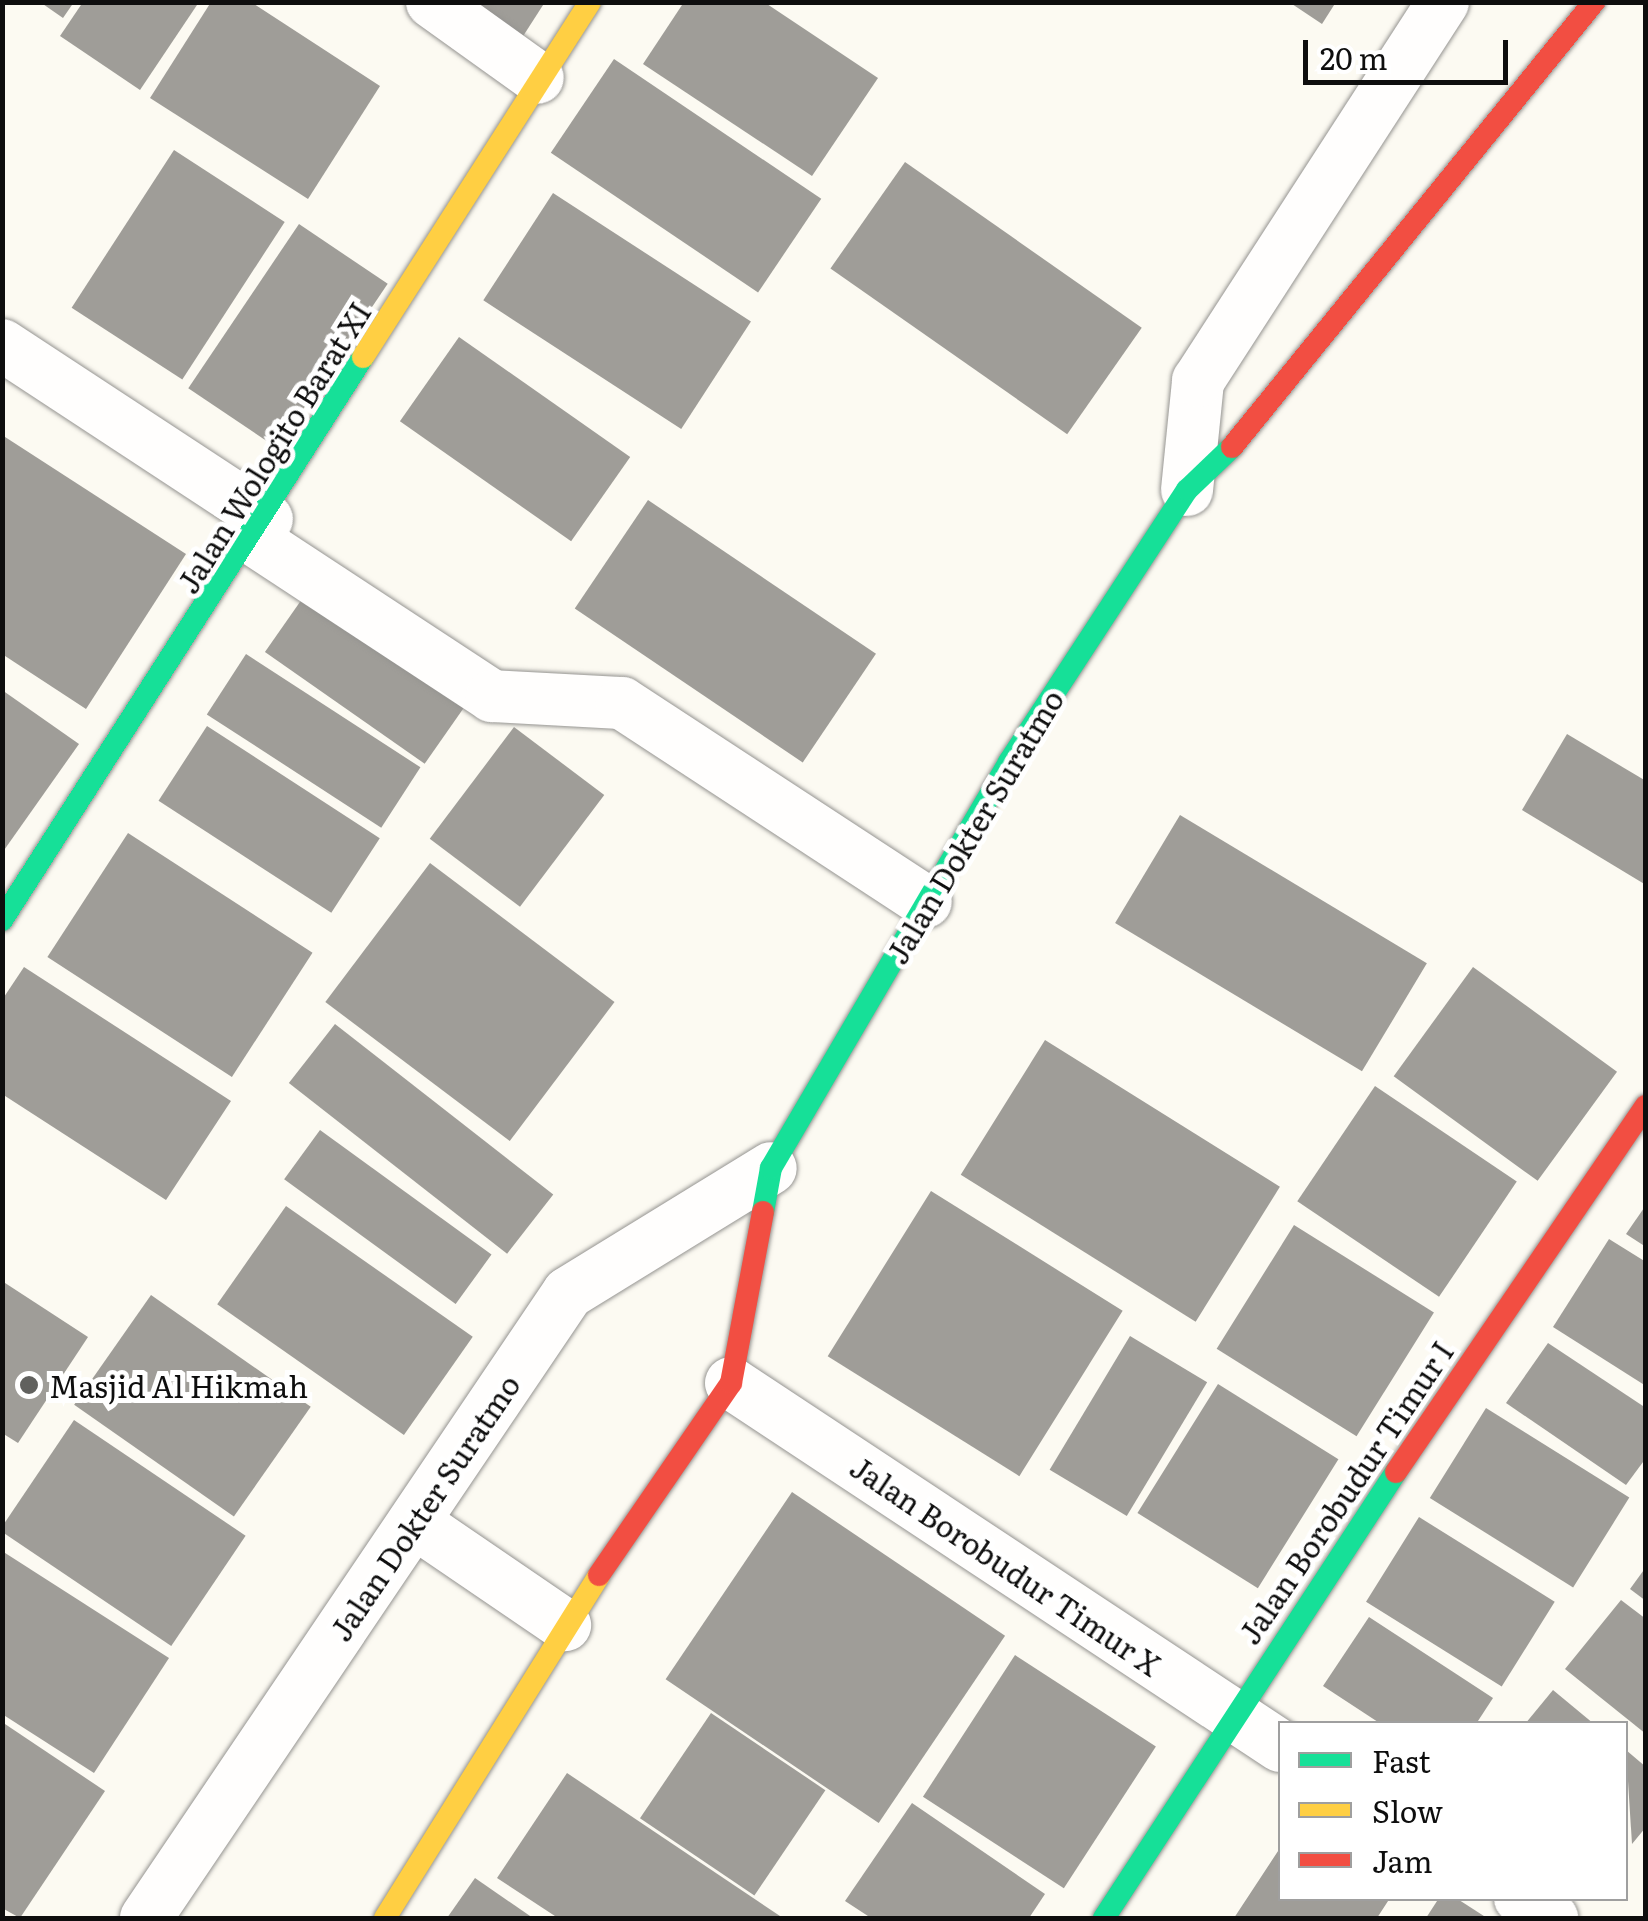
<!DOCTYPE html>
<html>
<head>
<meta charset="utf-8">
<style>
  body { margin:0 }
  #map { position:relative; width:1648px; height:1921px; overflow:hidden; background:#fcfaf2; font-family:Literata,serif }
  div>[style] { position:absolute }
  .building>* { inset:0; background:#9f9d98; transform-origin:0 0 }
  .roads { filter:drop-shadow(0 0 2px #959491) drop-shadow(0 0 2px #959491) }
  .street>* { height:52px; margin:-26px; padding:0 26px; transform-origin:26px; border-radius:26px; background:#fffefd }
  .fast>* { height:22px; margin:-11px; padding:0 11px; transform-origin:11px; border-radius:11px; background:#16e098 }
  .slow>* { height:22px; margin:-11px; padding:0 11px; transform-origin:11px; border-radius:11px; background:#ffcf43 }
  .jam>* { height:22px; margin:-11px; padding:0 11px; transform-origin:11px; border-radius:11px; background:#f24e42 }
  .dots>* { width:28px; height:28px; translate:-50% -50%; box-sizing:border-box; border:5px solid #fff; border-radius:50% }
  span { translate:-50% -50%; white-space:nowrap; text-align:center; line-height:1.15; -webkit-text-stroke:10px #fff; paint-order:stroke }
  .street-label { font-size:30px; color:#0e0e0e }
  .poi-label { font-size:30px; color:#0e0e0e }
  .left { translate:0 -50%; text-align:left }
  .frame { position:absolute; inset:0; border:5px solid #0e0e0e; pointer-events:none }
  .legend { position:absolute; left:1278px; top:1721px; width:350px; height:180px; box-sizing:border-box; background:#fff; border:2px solid #9f9f9f; margin:0; padding:12px 18px; list-style:none; font-size:30px; color:#0e0e0e }
  .legend li { display:flex; align-items:center; gap:20px; height:50px }
  .legend b { width:50px; border:2px solid #9f9f9f }
  .scale { position:absolute; left:1303px; top:40px; width:205px; height:45px; box-sizing:border-box; border:5px solid #0e0e0e; border-top:0; padding-left:12px; font-size:30px; line-height:35px; white-space:nowrap; color:#0e0e0e; -webkit-text-stroke:8px #fff; paint-order:stroke }
</style>
</head>
<body>
<div id="map">
  <div class="building">
    <i style="clip-path:polygon(40px 2px,74px 2px,63px 18px)"></i>
    <i style="clip-path:polygon(83px 2px,199px 2px,140px 90px,60px 36px)"></i>
    <i style="clip-path:polygon(211px 2px,251px 2px,380px 86px,308px 199px,150px 98px)"></i>
    <i style="clip-path:polygon(455px 2px,545px 2px,518px 44px)"></i>
    <i style="clip-path:polygon(684px 2px,764px 2px,878px 78px,812px 176px,643px 64px)"></i>
    <i style="clip-path:polygon(1289px 2px,1336px 2px,1322px 24px)"></i>
    <i style="left:614px;top:59px;width:250px;height:113px;rotate:34deg"></i>
    <i style="left:174px;top:150px;width:132px;height:188px;rotate:33deg"></i>
    <i style="left:905px;top:162px;width:289px;height:130px;rotate:35deg"></i>
    <i style="left:553px;top:193px;width:236px;height:128px;rotate:33deg"></i>
    <i style="left:299px;top:224px;width:107px;height:198px;rotate:34deg"></i>
    <i style="left:459px;top:337px;width:209px;height:103px;rotate:35deg"></i>
    <i style="clip-path:polygon(2px 435px,186px 554px,86px 709px,2px 654px)"></i>
    <i style="left:648px;top:500px;width:275px;height:131px;rotate:34deg"></i>
    <i style="left:316px;top:579px;width:195px;height:89px;rotate:35deg"></i>
    <i style="left:246px;top:654px;width:208px;height:72px;rotate:33deg"></i>
    <i style="clip-path:polygon(2px 690px,79px 744px,2px 853px)"></i>
    <i style="left:207px;top:726px;width:206px;height:89px;rotate:33deg"></i>
    <i style="left:514px;top:727px;width:113px;height:140px;rotate:37deg"></i>
    <i style="clip-path:polygon(1567px 734px,1646px 781px,1646px 885px,1522px 810px)"></i>
    <i style="left:1180px;top:815px;width:288px;height:126px;rotate:31deg"></i>
    <i style="left:128px;top:833px;width:220px;height:148px;rotate:33deg"></i>
    <i style="left:430px;top:863px;width:231px;height:174px;rotate:37deg"></i>
    <i style="clip-path:polygon(24px 967px,231px 1101px,166px 1200px,2px 1094px,2px 1000px)"></i>
    <i style="left:1473px;top:967px;width:178px;height:135px;rotate:36deg"></i>
    <i style="left:335px;top:1024px;width:277px;height:75px;rotate:38deg"></i>
    <i style="left:1045px;top:1040px;width:277px;height:159px;rotate:32deg"></i>
    <i style="left:1375px;top:1086px;width:171px;height:139px;rotate:34deg"></i>
    <i style="left:320px;top:1130px;width:212px;height:61px;rotate:36deg"></i>
    <i style="left:931px;top:1191px;width:226px;height:195px;rotate:32deg"></i>
    <i style="clip-path:polygon(1646px 1205px,1646px 1247px,1626px 1234px)"></i>
    <i style="left:286px;top:1206px;width:228px;height:120px;rotate:35deg"></i>
    <i style="left:1294px;top:1225px;width:165px;height:146px;rotate:32deg"></i>
    <i style="clip-path:polygon(1609px 1239px,1646px 1262px,1646px 1386px,1553px 1327px)"></i>
    <i style="clip-path:polygon(2px 1281px,88px 1337px,18px 1443px,2px 1433px)"></i>
    <i style="left:151px;top:1295px;width:195px;height:134px;rotate:35deg"></i>
    <i style="left:1130px;top:1336px;width:90px;height:156px;rotate:31deg"></i>
    <i style="clip-path:polygon(1548px 1343px,1646px 1408px,1646px 1458px,1626px 1485px,1506px 1403px)"></i>
    <i style="left:1218px;top:1384px;width:142px;height:152px;rotate:32deg"></i>
    <i style="left:1486px;top:1408px;width:169px;height:106px;rotate:32deg"></i>
    <i style="left:74px;top:1420px;width:207px;height:133px;rotate:34deg"></i>
    <i style="left:792px;top:1492px;width:257px;height:226px;rotate:34deg"></i>
    <i style="left:1419px;top:1517px;width:160px;height:100px;rotate:32deg"></i>
    <i style="clip-path:polygon(2px 1551px,169px 1658px,94px 1773px,2px 1714px)"></i>
    <i style="clip-path:polygon(1646px 1567px,1646px 1601px,1630px 1589px)"></i>
    <i style="clip-path:polygon(1621px 1600px,1646px 1619px,1646px 1734px,1565px 1669px)"></i>
    <i style="clip-path:polygon(1369px 1617px,1493px 1698px,1476px 1724px,1381px 1724px,1323px 1686px)"></i>
    <i style="left:1015px;top:1655px;width:168px;height:169px;rotate:33deg"></i>
    <i style="clip-path:polygon(1553px 1690px,1594px 1724px,1525px 1724px)"></i>
    <i style="left:711px;top:1713px;width:138px;height:127px;rotate:34deg"></i>
    <i style="clip-path:polygon(2px 1722px,105px 1791px,20px 1918px,2px 1908px)"></i>
    <i style="clip-path:polygon(1626px 1750px,1646px 1767px,1646px 1827px,1632px 1844px)"></i>
    <i style="clip-path:polygon(567px 1773px,783px 1918px,558px 1918px,497px 1878px)"></i>
    <i style="clip-path:polygon(912px 1803px,1045px 1894px,1029px 1918px,871px 1918px,845px 1901px)"></i>
    <i style="clip-path:polygon(1280px 1848px,1280px 1898px,1390px 1898px,1377px 1918px,1234px 1918px)"></i>
    <i style="clip-path:polygon(475px 1878px,533px 1918px,447px 1918px)"></i>
    <i style="clip-path:polygon(1439px 1898px,1456px 1898px,1487px 1918px,1426px 1918px)"></i>
  </div>
  <div class="roads">
    <div class="street">
      <i style="left:432px;top:2px;width:130px;rotate:35.6deg"></i>
      <i style="left:2px;top:345px;width:317px;rotate:33.3deg"></i>
      <i style="left:1187px;top:490px;width:110px;rotate:-84.2deg"></i>
      <i style="left:1198px;top:381px;width:451px;rotate:-57.1deg"></i>
      <i style="left:253px;top:539px;width:286px;rotate:33.3deg"></i>
      <i style="left:492px;top:696px;width:130px;rotate:3.1deg"></i>
      <i style="left:622px;top:703px;width:363px;rotate:33.2deg"></i>
      <i style="left:731px;top:1383px;width:658px;rotate:33.47deg"></i>
      <i style="left:414px;top:1522px;width:183px;rotate:34.3deg"></i>
      <i style="left:1520px;top:1898px;width:38px;rotate:32deg"></i>
      <i style="left:146px;top:1918px;width:754px;rotate:-55.97deg"></i>
      <i style="left:568px;top:1293px;width:238px;rotate:-31.6deg"></i>
    </div>
    <div class="fast">
      <i style="left:2px;top:920px;width:669px;rotate:-57.33deg"></i>
      <i style="left:763px;top:1212px;width:45px;rotate:-79.7deg"></i>
      <i style="left:771px;top:1168px;width:471px;rotate:-59.6deg"></i>
      <i style="left:1009px;top:762px;width:325px;rotate:-56.8deg"></i>
      <i style="left:1187px;top:490px;width:62px;rotate:-43.7deg"></i>
      <i style="left:1104px;top:1918px;width:533px;rotate:-56.79deg"></i>
    </div>
    <div class="slow">
      <i style="left:363px;top:357px;width:421px;rotate:-57.4deg"></i>
      <i style="left:385px;top:1918px;width:404px;rotate:-58deg"></i>
    </div>
    <div class="jam">
      <i style="left:1232px;top:447px;width:574px;rotate:-50.87deg"></i>
      <i style="left:1396px;top:1472px;width:443px;rotate:-55.7deg"></i>
      <i style="left:599px;top:1575px;width:233px;rotate:-55.5deg"></i>
      <i style="left:731px;top:1383px;width:174px;rotate:-79.4deg"></i>
    </div>
  </div>
  <div class="dots">
    <i style="left:29px;top:1385px;background:#61615e"></i>
  </div>
  <div class="street-label">
    <span style="left:273px;top:447px;rotate:-58deg">Jalan Wologito Barat XI</span>
    <span style="left:974px;top:826px;rotate:-59deg">Jalan Dokter Suratmo</span>
    <span style="left:1345px;top:1492px;rotate:-56deg">Jalan Borobudur Timur I</span>
    <span style="left:424px;top:1507px;rotate:-56deg">Jalan Dokter Suratmo</span>
    <span style="left:1006px;top:1565px;rotate:34deg">Jalan Borobudur Timur X</span>
  </div>
  <div class="poi-label">
    <span class="left" style="left:49px;top:1385px">Masjid Al Hikmah</span>
  </div>
  <div class="frame"></div>
  <ul class="legend">
  <li><b style="height:12px;background:#16e098"></b>Fast</li>
  <li><b style="height:12px;background:#ffcf43"></b>Slow</li>
  <li><b style="height:12px;background:#f24e42"></b>Jam</li>
  </ul>
  <div class="scale">20 m</div>
</div>
</body>
</html>
